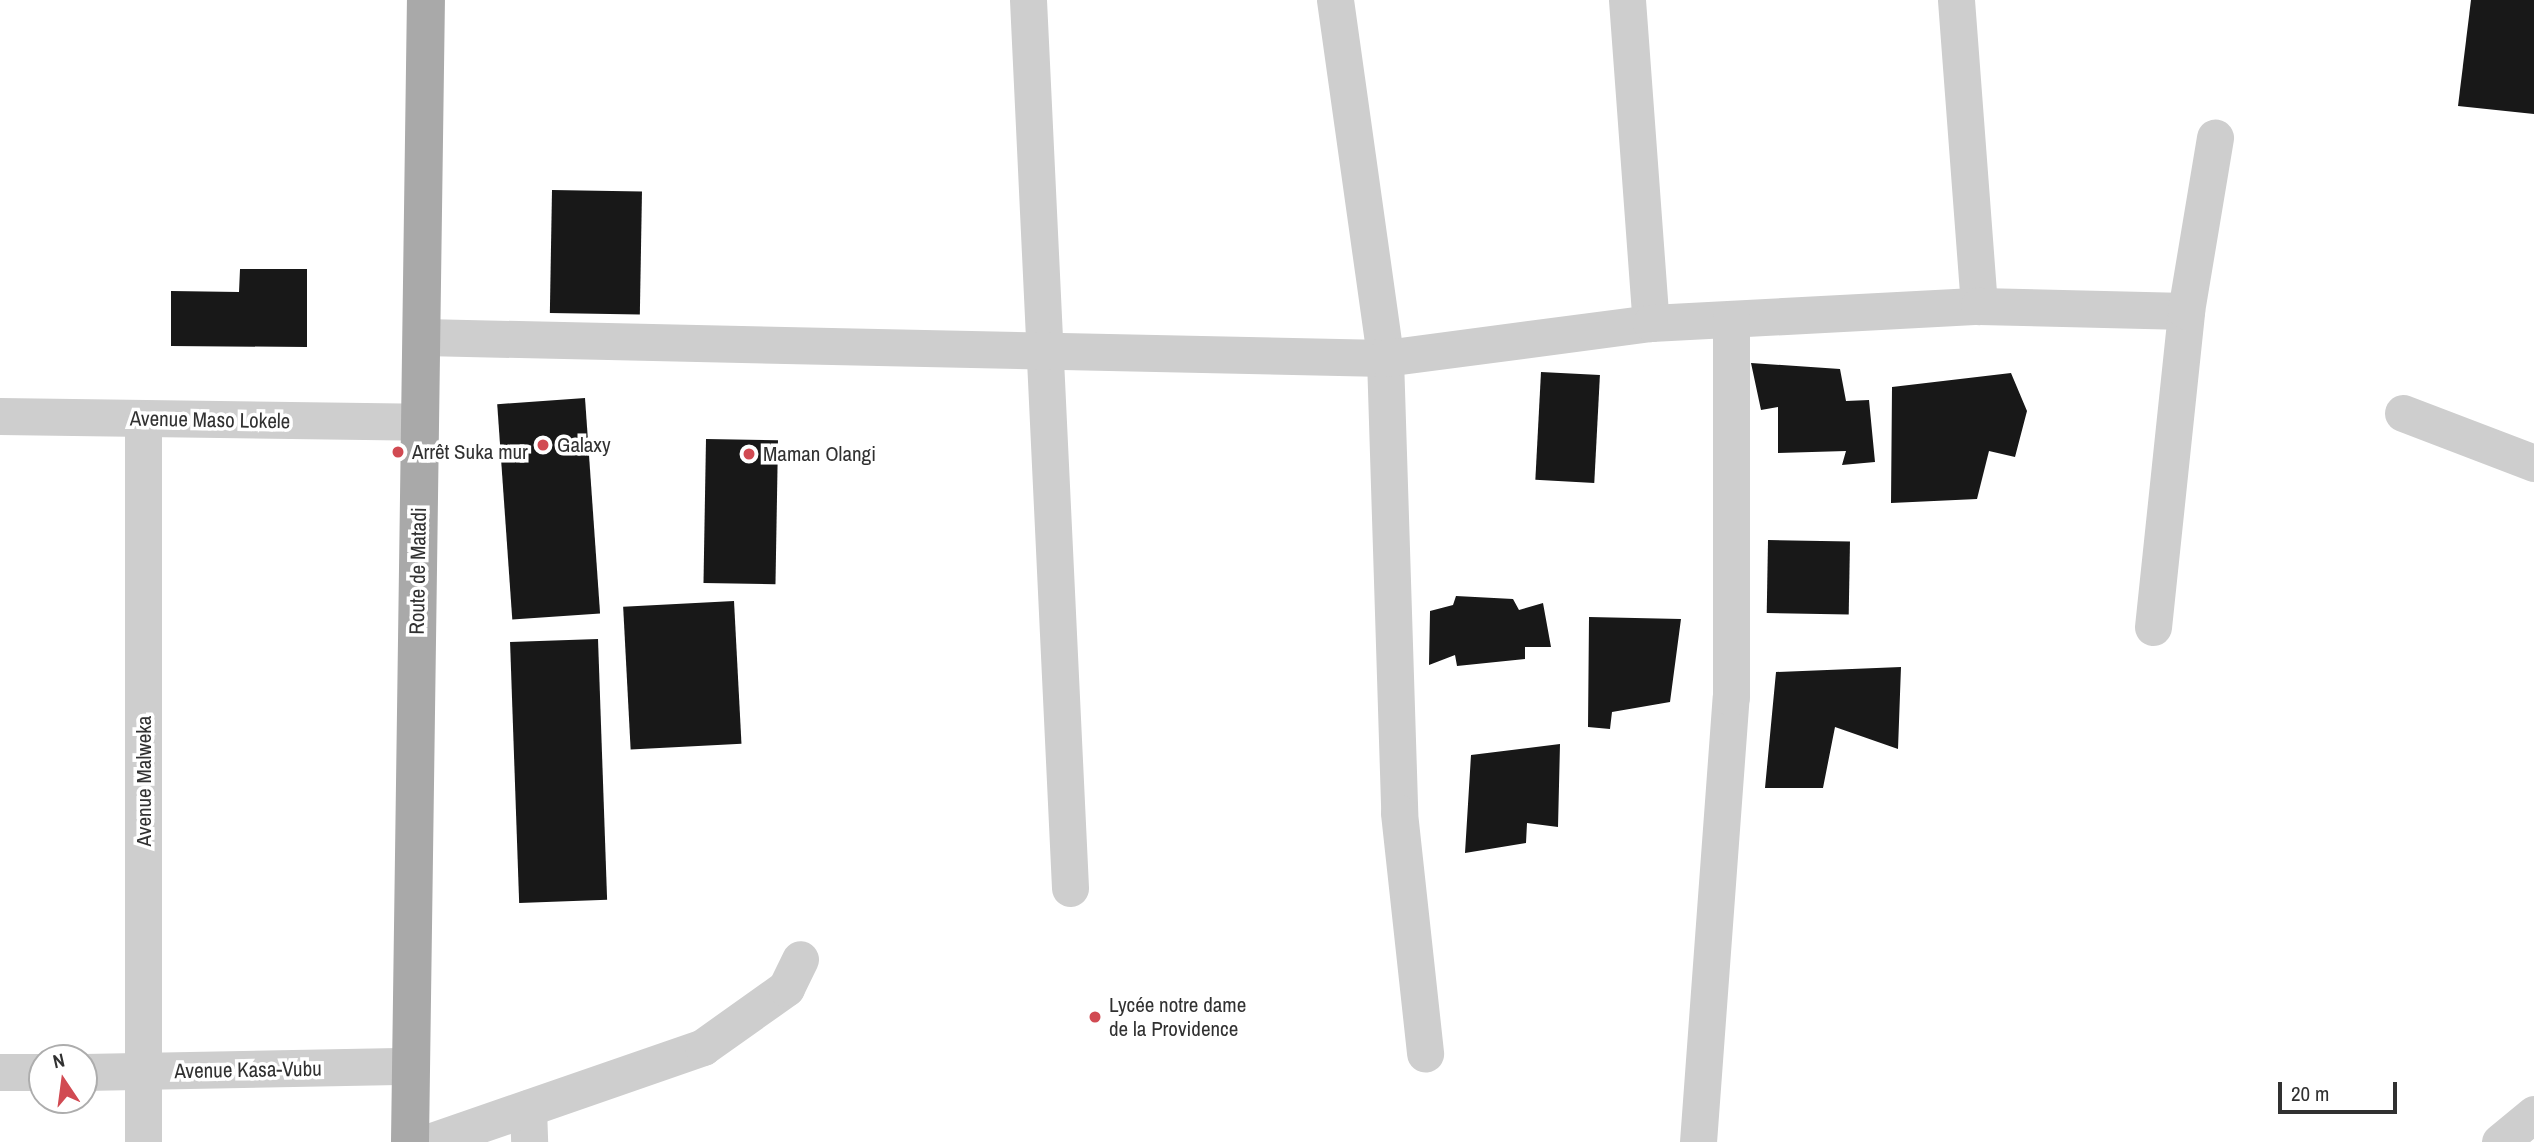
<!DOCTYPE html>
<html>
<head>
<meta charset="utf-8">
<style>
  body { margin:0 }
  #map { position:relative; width:2534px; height:1142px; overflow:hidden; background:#fff; font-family:"Archivo Narrow",sans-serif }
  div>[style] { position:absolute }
  .building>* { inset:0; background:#181818; transform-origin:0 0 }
  .street>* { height:37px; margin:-18.5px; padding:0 18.5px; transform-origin:18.5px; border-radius:18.5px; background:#cecece }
  .primary>* { height:38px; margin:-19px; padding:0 19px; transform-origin:19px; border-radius:19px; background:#a9a9a9 }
  .dots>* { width:19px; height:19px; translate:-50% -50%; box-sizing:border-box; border:4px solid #fff; border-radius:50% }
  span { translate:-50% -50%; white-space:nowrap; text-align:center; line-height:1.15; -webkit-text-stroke:7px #fff; paint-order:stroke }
  .street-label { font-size:21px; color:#313131 }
  .poi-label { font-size:21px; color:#313131 }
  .left { translate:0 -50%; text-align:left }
  .north { position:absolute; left:28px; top:1044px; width:70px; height:70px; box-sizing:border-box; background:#fff; border:2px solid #adadad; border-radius:50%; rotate:347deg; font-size:19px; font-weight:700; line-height:28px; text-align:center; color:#313131 }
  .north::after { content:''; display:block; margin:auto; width:24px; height:32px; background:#d14a52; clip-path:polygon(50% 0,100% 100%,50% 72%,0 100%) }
  .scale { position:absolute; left:2278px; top:1082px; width:119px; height:32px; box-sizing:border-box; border:4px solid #313131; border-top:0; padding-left:9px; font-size:21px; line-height:24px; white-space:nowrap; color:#313131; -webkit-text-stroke:5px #fff; paint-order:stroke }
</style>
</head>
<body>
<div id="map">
  <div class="building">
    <i style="clip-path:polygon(2471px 0,2534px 0,2534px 114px,2458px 106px)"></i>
    <i style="left:552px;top:190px;width:90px;height:123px;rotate:1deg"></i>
    <i style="clip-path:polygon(240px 269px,307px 269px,307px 347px,171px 346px,171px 291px,239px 292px)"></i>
    <i style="clip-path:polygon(1751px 363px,1840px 369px,1846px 401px,1869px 400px,1875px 462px,1842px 465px,1846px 451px,1778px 453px,1778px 407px,1761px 410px)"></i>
    <i style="left:1541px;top:372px;width:59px;height:108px;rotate:3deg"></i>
    <i style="clip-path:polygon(2011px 373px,2027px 411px,2015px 457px,1989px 451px,1977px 499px,1891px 503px,1892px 387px)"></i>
    <i style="left:585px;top:398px;width:216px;height:88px;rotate:86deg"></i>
    <i style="left:706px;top:439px;width:72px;height:144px;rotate:1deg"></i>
    <i style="left:1768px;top:540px;width:82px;height:73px;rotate:1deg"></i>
    <i style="clip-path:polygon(1456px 596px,1513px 599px,1519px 610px,1543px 603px,1551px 647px,1525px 647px,1525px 659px,1457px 666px,1455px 655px,1429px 665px,1430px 611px,1453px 605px)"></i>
    <i style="left:734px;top:601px;width:143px;height:111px;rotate:87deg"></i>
    <i style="clip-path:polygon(1589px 617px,1681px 619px,1670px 702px,1612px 712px,1610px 729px,1588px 727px)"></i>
    <i style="left:598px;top:639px;width:261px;height:88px;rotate:88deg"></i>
    <i style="clip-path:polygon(1901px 667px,1898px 749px,1835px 727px,1823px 788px,1765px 788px,1776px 672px)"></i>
    <i style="clip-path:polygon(1560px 744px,1558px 827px,1527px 823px,1526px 843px,1465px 853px,1471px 755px)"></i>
  </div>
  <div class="street">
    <i style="left:1028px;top:0;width:889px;rotate:87.29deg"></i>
    <i style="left:1335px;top:0;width:361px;rotate:82deg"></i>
    <i style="left:1385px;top:358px;width:455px;rotate:88.2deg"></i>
    <i style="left:1399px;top:813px;width:242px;rotate:83.8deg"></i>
    <i style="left:1627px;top:0;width:324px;rotate:85.8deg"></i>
    <i style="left:1956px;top:0;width:307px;rotate:85.7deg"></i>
    <i style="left:423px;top:337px;width:962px;rotate:1.25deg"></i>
    <i style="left:1385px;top:358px;width:268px;rotate:-7.5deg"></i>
    <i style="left:1651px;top:323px;width:328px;rotate:-3deg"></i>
    <i style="left:1979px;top:306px;width:207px;rotate:1.4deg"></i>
    <i style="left:2403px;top:413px;width:140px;rotate:20.9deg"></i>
    <i style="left:0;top:416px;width:420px;rotate:0.8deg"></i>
    <i style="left:2153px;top:627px;width:318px;rotate:-84deg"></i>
    <i style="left:2186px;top:311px;width:176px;rotate:-80.5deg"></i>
    <i style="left:0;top:1072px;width:42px"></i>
    <i style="left:84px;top:1072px;width:327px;rotate:-1.1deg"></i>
    <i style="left:528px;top:1108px;width:34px;rotate:88deg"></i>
    <i style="left:143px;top:1142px;width:723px;rotate:-90deg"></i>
    <i style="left:429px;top:1142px;width:290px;rotate:-19.1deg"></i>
    <i style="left:703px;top:1047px;width:102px;rotate:-35.4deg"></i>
    <i style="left:786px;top:988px;width:32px;rotate:-64deg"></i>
    <i style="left:1698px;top:1142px;width:446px;rotate:-85.8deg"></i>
    <i style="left:1731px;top:697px;width:378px;rotate:-90deg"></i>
    <i style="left:2500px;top:1142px;width:44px;rotate:-39.5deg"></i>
  </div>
  <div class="primary">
    <i style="left:410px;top:1142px;width:1142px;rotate:-89.2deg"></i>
  </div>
  <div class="dots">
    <i style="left:543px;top:445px;background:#d14a52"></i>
    <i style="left:398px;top:452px;background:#d14a52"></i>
    <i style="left:749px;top:454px;background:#d14a52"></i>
    <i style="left:1095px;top:1017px;background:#d14a52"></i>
  </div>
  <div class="street-label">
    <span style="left:210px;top:420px;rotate:1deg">Avenue Maso Lokele</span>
    <span style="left:418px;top:571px;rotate:-89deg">Route de Matadi</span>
    <span style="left:144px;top:781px;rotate:-90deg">Avenue Malweka</span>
    <span style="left:248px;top:1070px;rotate:-1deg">Avenue Kasa-Vubu</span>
  </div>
  <div class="poi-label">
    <span class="left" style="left:557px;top:445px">Galaxy</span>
    <span class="left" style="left:412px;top:452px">Arrêt Suka mur</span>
    <span class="left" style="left:763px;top:454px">Maman Olangi</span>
    <span class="left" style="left:1109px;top:1017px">Lycée notre dame<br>de la Providence</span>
  </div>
  <div class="north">N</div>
  <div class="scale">20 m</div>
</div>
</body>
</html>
